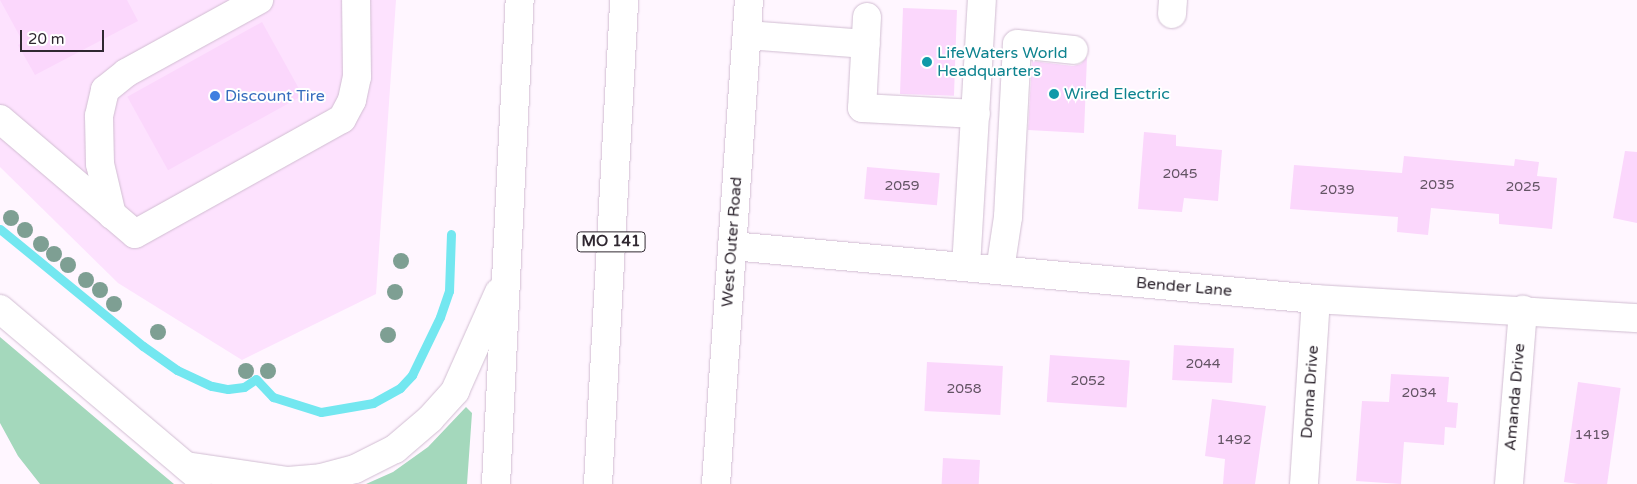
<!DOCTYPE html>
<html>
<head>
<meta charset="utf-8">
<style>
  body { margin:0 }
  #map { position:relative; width:1637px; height:484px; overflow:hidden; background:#fff6ff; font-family:"Varela Round",sans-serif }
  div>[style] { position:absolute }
  .built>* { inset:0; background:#fde2fe }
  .green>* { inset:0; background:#a4d8bc }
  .stream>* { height:9px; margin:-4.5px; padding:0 4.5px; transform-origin:4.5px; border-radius:4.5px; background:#73e7f0 }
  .building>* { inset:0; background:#fbd7fc; transform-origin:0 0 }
  .roads { filter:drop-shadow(0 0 1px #d1bdd2) drop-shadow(0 0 1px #d1bdd2) }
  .minor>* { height:28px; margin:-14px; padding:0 14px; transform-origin:14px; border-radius:14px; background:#fff }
  .highway>* { height:28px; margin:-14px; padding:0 14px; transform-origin:14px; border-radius:14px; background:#fff }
  .trees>* { width:16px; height:16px; margin:-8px; border-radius:50%; background:#7e9f93 }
  .dots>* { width:14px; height:14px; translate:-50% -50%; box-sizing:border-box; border:2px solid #fff; border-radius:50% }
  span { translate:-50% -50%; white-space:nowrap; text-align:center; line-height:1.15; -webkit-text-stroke:4px #fff; paint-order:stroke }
  .number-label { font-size:14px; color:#635464 }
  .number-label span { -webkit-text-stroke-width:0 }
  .shield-label span { padding:1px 4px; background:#fff; border:1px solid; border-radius:4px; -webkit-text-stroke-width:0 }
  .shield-label { font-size:15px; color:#302831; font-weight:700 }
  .culture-label { font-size:16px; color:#0d838f }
  .left { translate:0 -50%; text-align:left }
  .shop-label { font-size:16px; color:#366cbe }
  .street-label { font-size:16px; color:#302831 }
  .scale { position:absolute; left:20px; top:30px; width:84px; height:22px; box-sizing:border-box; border:2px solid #302831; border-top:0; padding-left:6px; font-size:15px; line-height:18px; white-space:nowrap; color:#302831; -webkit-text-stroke:4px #fff; paint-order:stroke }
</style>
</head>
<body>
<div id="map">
  <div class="built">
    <i style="clip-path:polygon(0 0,396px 0,376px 294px,242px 360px,118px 283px,0 167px)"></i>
  </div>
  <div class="green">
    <i style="clip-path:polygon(0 337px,150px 464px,174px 484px,40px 484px,18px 456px,0 423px)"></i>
    <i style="clip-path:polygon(466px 407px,472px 413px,467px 484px,366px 484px,393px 472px,428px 447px)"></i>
  </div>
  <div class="stream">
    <i style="left:0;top:229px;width:185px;rotate:39.3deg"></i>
    <i style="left:143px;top:346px;width:42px;rotate:35.2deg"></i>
    <i style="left:177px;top:370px;width:38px;rotate:25deg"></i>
    <i style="left:212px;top:386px;width:16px;rotate:11deg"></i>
    <i style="left:228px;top:389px;width:16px;rotate:-7deg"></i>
    <i style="left:244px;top:387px;width:14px;rotate:-34deg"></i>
    <i style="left:256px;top:379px;width:25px;rotate:47deg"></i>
    <i style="left:273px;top:397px;width:50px;rotate:17.4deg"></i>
    <i style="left:321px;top:412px;width:53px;rotate:-9.8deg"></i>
    <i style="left:373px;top:403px;width:31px;rotate:-29deg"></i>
    <i style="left:400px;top:388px;width:18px;rotate:-47deg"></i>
    <i style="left:412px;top:375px;width:64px;rotate:-64.2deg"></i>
    <i style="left:440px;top:317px;width:28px;rotate:-71deg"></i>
    <i style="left:449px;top:291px;width:57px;rotate:-88deg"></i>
  </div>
  <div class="building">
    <i style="clip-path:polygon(0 0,127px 0,138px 21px,35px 75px,18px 45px,23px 42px)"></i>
    <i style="left:903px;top:8px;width:54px;height:86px;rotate:2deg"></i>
    <i style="left:262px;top:22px;width:84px;height:154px;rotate:61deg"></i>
    <i style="clip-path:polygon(1087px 57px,1084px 133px,1028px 130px,1032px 61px,1073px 66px,1081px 64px)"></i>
    <i style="clip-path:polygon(1144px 132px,1176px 135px,1176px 146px,1222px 150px,1218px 201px,1184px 198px,1182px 212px,1138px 209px)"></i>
    <i style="clip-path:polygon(1625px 151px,1637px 152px,1637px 223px,1613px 218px)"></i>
    <i style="clip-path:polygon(1404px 156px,1514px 166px,1515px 159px,1539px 162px,1537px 176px,1557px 178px,1552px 229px,1499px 224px,1499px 214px,1431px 208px,1428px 235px,1397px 232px,1398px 217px,1290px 209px,1294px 165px,1402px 173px)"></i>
    <i style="left:867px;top:167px;width:73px;height:32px;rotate:5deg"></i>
    <i style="left:1174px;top:345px;width:60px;height:35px;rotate:3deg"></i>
    <i style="left:1050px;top:355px;width:80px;height:47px;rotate:4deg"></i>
    <i style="left:927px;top:362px;width:76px;height:49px;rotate:3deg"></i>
    <i style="clip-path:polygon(1391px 374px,1449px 377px,1447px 402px,1458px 403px,1456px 428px,1445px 427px,1444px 445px,1404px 442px,1401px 484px,1356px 481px,1362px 401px,1389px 402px)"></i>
    <i style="left:1578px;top:382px;width:43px;height:101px;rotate:8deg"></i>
    <i style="clip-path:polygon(1212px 399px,1266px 406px,1255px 484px,1223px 484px,1225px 459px,1205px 456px)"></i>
    <i style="left:943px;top:458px;width:37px;height:26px;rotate:3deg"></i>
  </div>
  <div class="roads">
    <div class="minor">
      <i style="left:1172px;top:14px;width:14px;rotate:-86deg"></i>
      <i style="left:867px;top:17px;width:91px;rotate:93.1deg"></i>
      <i style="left:862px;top:108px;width:114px;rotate:3deg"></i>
      <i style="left:747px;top:35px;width:119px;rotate:4.3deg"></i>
      <i style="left:0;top:119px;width:177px;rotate:40.4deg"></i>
      <i style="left:135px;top:234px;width:237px;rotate:-29.1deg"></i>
      <i style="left:342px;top:119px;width:21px;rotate:-62deg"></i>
      <i style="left:352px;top:100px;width:24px;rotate:-78deg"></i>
      <i style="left:357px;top:77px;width:77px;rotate:-90.7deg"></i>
      <i style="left:112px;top:215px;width:52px;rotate:-103.2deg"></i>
      <i style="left:100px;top:164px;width:48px;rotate:-91.2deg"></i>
      <i style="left:99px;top:116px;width:27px;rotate:-77deg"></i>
      <i style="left:105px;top:90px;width:27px;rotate:-39deg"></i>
      <i style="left:126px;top:73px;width:152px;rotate:-28.8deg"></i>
      <i style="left:732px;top:246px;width:586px;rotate:5.19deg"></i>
      <i style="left:1316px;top:299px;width:322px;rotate:3.4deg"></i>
      <i style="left:966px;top:267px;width:267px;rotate:-86.6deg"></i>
      <i style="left:1000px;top:270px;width:54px;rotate:-81.4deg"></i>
      <i style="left:1008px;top:217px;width:173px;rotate:-87deg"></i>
      <i style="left:1017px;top:44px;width:57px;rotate:6deg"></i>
      <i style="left:716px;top:484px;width:485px;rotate:-86.1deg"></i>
      <i style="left:1304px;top:484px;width:185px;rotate:-86.3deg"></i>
      <i style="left:1509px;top:484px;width:175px;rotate:-85.4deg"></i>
    </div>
    <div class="highway">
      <i style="left:0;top:309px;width:260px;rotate:40.2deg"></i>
      <i style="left:186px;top:466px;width:103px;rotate:8.4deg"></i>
      <i style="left:288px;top:481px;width:33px;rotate:-5deg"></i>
      <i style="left:321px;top:478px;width:35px;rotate:-15deg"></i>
      <i style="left:355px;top:469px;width:45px;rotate:-26.6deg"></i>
      <i style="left:395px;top:449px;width:46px;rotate:-40.6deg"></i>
      <i style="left:430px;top:419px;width:38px;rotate:-48deg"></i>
      <i style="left:455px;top:391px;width:108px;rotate:-66deg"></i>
      <i style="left:496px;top:484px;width:485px;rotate:-87.2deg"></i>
      <i style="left:598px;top:484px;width:485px;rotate:-86.9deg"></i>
    </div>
  </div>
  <div class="trees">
    <i style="left:11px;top:218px"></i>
    <i style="left:25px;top:230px"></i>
    <i style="left:41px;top:244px"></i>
    <i style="left:54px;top:254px"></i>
    <i style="left:401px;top:261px"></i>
    <i style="left:68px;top:265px"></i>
    <i style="left:86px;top:280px"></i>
    <i style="left:100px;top:290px"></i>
    <i style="left:395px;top:292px"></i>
    <i style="left:114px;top:304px"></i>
    <i style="left:158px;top:332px"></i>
    <i style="left:388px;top:335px"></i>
    <i style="left:246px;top:371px"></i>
    <i style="left:268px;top:371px"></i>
  </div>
  <div class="dots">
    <i style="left:927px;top:62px;background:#0f9aa8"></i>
    <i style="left:1054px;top:94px;background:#0f9aa8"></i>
    <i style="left:215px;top:96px;background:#3f7fe0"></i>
  </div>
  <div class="number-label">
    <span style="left:1180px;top:174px">2045</span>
    <span style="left:1437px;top:185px">2035</span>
    <span style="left:902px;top:186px">2059</span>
    <span style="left:1523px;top:187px">2025</span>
    <span style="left:1337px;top:190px">2039</span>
    <span style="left:1203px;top:364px">2044</span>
    <span style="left:1088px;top:381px">2052</span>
    <span style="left:964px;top:389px">2058</span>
    <span style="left:1419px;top:393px">2034</span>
    <span style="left:1592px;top:435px">1419</span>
    <span style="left:1234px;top:440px">1492</span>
  </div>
  <div class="shield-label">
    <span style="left:611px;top:242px">MO 141</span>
  </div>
  <div class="culture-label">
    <span class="left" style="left:937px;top:62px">LifeWaters World<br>Headquarters</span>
    <span class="left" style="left:1064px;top:94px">Wired Electric</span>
  </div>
  <div class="shop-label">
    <span class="left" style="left:225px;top:96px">Discount Tire</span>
  </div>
  <div class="street-label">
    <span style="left:732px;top:242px;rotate:-86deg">West Outer Road</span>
    <span style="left:1184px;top:287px;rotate:5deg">Bender Lane</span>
    <span style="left:1310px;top:392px;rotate:-86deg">Donna Drive</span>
    <span style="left:1515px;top:397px;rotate:-85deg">Amanda Drive</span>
  </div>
  <div class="scale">20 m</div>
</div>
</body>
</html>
